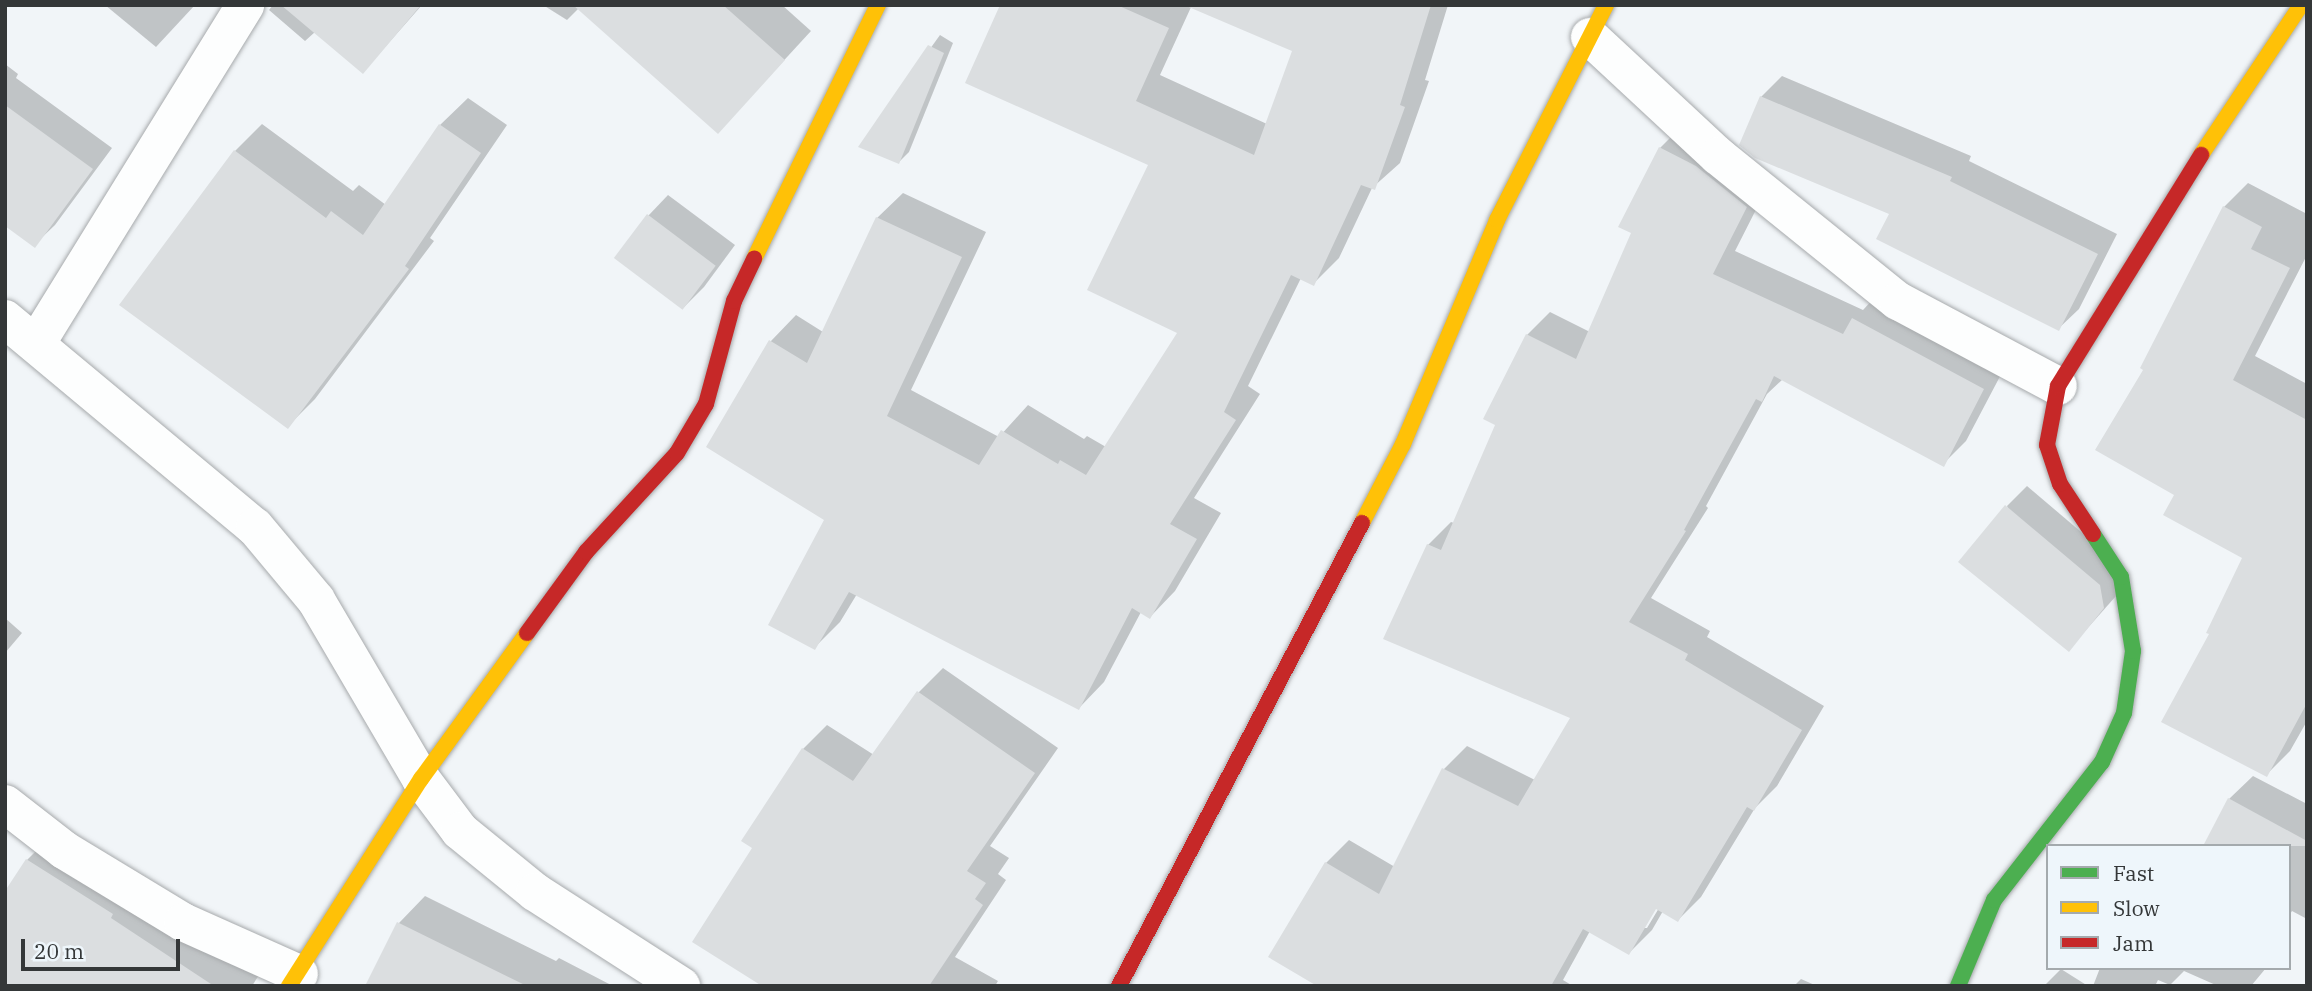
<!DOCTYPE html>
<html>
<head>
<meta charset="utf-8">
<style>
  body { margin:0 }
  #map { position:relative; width:2312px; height:991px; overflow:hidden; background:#f1f5f8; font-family:"IBM Plex Serif",serif }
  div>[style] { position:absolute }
  .shadow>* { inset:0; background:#0003 }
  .building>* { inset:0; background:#dbdee0; transform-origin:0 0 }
  .roads { filter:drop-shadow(0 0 2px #a7aaac) drop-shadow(0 0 2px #a7aaac) }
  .street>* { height:38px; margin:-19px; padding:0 19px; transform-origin:19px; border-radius:19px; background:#fdfefe }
  .fast>* { height:16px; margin:-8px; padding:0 8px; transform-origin:8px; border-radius:8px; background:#4caf50 }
  .slow>* { height:16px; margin:-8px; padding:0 8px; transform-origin:8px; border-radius:8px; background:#ffc107 }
  .jam>* { height:16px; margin:-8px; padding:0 8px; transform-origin:8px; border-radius:8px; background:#c62828 }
  span { translate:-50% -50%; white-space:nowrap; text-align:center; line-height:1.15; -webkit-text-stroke:5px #eef6fb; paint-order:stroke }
  .frame { position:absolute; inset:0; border:7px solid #343738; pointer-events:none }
  .legend { position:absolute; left:2046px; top:844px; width:245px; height:126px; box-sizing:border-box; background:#eef6fb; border:2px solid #a4aaad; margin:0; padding:9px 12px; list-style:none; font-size:21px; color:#343738 }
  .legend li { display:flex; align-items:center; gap:14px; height:35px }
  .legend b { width:35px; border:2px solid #a4aaad }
  .scale { position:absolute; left:21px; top:939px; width:159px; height:32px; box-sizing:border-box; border:4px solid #343738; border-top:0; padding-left:9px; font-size:21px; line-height:24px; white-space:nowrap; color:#343738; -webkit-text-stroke:5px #eef6fb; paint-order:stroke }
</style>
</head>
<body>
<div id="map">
  <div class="shadow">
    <i style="clip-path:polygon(105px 5px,195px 5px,156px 47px)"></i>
    <i style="clip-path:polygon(273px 5px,422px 5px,363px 72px,315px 32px,305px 41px,269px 10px)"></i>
    <i style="clip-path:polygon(543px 5px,582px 5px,567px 20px)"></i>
    <i style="clip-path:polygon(656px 5px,782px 5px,811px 31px,718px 132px)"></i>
    <i style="clip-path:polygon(1002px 5px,1192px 5px,1160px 75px,1267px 124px,1294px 50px,1218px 5px,1448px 5px,1425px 80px,1429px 81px,1400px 163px,1372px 188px,1339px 258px,1313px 284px,1301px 278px,1248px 386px,1260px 394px,1194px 498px,1221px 513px,1175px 591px,1150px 617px,1141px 612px,1104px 682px,1079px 708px,857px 594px,840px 622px,815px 647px,826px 520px,708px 446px,771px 341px,796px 315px,823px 332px,877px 218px,903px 193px,986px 232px,911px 390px,999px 437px,1028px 405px,1084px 439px,1087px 436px,1106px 447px,1179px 332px,1150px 164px)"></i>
    <i style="clip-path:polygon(940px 35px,953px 43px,909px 152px,899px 162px,860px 146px)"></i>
    <i style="clip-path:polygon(5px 64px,18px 74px,16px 78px,112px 148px,55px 225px,34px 245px,5px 224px)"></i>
    <i style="clip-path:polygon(1782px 76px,1971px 156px,1969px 161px,2117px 234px,2079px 309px,2058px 329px,1891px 213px,1761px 97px)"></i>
    <i style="clip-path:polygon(468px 98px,507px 125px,430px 238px,434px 241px,315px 399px,288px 426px,235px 151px,262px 124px,353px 191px,359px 185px,386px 205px,440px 125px)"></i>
    <i style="clip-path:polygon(evenodd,1683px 125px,1769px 184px,1735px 251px,1863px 310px,1876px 296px,2006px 365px,1966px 441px,1943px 464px,1783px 379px,1767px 394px,1706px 506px,1708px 508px,1651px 598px,1710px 631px,1707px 637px,1824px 706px,1777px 786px,1755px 808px,1701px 897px,1678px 920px,1663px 911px,1652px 930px,1629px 953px,1590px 931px,1563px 980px,1573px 986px,1321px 986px,1326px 863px,1349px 840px,1395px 867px,1444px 769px,1467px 746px,1535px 780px,1572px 718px,1386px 638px,1428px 545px,1451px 522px,1454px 523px,1497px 424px,1527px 335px,1550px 312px,1590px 332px,1633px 232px,1660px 148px,1683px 125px,1659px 901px,1662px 903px,1647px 928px,1643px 928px,1659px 901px)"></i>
    <i style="clip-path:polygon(2248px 183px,2307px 214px,2307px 255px,2255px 356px,2307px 384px,2307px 721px,2290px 751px,2266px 775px,2211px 634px,2244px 558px,2176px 495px,2145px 369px,2224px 207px)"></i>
    <i style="clip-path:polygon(668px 195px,735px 245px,704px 287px,684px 307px,648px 216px)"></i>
    <i style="clip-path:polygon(2027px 486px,2120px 565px,2124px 587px,2069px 649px,2007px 506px)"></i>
    <i style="clip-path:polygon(5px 618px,22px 633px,5px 653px)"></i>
    <i style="clip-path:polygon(943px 668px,1058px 748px,990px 846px,1009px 858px,998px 874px,1006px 880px,955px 957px,998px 981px,995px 986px,765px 986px,754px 847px,803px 749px,827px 725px,874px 755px,919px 692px)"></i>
    <i style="clip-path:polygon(2253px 776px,2307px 804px,2307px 919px,2292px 911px,2289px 916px,2289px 846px,2229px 799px)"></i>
    <i style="clip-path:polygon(52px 835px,259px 975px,252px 986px,5px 986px,27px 860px)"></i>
    <i style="clip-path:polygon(425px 896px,556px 961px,559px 958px,613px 986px,367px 986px,399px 923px)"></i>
    <i style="clip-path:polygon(2100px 968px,2266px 968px,2251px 986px,2218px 986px,2184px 971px,2170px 985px,2158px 980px,2155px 986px,2093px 986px)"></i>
    <i style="clip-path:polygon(2061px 969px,2088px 986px,2044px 986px)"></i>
    <i style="clip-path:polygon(1801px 979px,1817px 986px,1794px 986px)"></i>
  </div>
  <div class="building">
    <i style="clip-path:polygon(281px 5px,421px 5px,363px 74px)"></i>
    <i style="clip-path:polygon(573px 5px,723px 5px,785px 60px,718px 134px)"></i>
    <i style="clip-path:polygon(1000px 5px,1117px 5px,1169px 28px,1136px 101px,1254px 155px,1292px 51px,1184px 5px,1431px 5px,1400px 105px,1405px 107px,1375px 190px,1361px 185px,1314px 286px,1291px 275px,1224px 412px,1236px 420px,1170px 524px,1197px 539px,1150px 619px,1132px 608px,1079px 710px,849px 592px,815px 650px,768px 625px,824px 520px,706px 447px,769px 340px,807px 363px,876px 217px,962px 257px,887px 416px,979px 465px,1001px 430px,1058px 464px,1060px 460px,1086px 475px,1177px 333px,1087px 290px,1148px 165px,965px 83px)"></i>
    <i style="clip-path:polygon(928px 45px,944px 53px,899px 164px,858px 147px)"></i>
    <i style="clip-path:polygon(1760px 96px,1952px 177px,1950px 181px,2098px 254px,2059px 331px,1876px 239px,1889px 214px,1755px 158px,1739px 145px)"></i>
    <i style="clip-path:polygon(5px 105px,93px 169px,35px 248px,5px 226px)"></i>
    <i style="clip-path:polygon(439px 124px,481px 153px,405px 266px,409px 269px,288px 429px,119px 305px,234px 150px,326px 218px,331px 211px,363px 235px)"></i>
    <i style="clip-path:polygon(1659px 147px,1696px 166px,1747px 207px,1713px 274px,1843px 334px,1852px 318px,1984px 389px,1944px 467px,1774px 376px,1762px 402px,1756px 399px,1684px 530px,1686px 531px,1629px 622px,1688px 654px,1685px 660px,1802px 730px,1754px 811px,1747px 807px,1678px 922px,1656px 909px,1629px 955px,1583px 929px,1551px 986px,1317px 986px,1268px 957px,1325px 862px,1379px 894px,1442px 768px,1518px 806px,1570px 718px,1383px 639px,1427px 544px,1441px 550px,1495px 425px,1483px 419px,1526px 334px,1576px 359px,1631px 233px,1618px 227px)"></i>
    <i style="clip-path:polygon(2223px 206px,2262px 227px,2251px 249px,2290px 268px,2233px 380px,2307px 420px,2307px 703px,2267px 777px,2161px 722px,2209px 634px,2206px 633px,2242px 558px,2163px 515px,2174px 495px,2095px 450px,2143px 370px,2140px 368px)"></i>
    <i style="left:647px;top:214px;width:86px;height:55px;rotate:37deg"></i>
    <i style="clip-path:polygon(2005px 505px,2100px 585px,2104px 608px,2069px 652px,1958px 562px)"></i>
    <i style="clip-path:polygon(917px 691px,1035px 773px,967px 871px,986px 883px,975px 899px,983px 905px,929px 986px,762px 986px,692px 942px,752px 848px,741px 841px,802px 748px,853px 781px)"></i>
    <i style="clip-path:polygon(2228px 798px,2307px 841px,2307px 846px,2203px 846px)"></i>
    <i style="clip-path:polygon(26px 859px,113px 914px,111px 918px,214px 986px,5px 986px,5px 891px)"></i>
    <i style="clip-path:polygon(397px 922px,527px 986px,365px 986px)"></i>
  </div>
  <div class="roads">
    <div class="street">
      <i style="left:1590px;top:37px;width:175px;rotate:42.9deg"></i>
      <i style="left:1718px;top:156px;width:231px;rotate:38.9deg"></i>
      <i style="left:1898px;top:301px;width:181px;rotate:28deg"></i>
      <i style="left:5px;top:319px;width:325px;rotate:39.8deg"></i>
      <i style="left:255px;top:527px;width:95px;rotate:50.1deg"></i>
      <i style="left:316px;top:600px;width:208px;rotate:59.6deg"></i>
      <i style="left:421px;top:779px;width:65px;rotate:53.1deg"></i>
      <i style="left:460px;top:831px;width:97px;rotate:39.1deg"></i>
      <i style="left:535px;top:892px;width:174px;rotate:32.8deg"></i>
      <i style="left:36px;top:344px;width:398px;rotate:-58.3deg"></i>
      <i style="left:5px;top:804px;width:75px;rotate:37.9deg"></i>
      <i style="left:64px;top:850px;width:139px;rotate:31.2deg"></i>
      <i style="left:183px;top:922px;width:127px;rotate:24.1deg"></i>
    </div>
    <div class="fast">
      <i style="left:1958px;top:986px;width:93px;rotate:-67.3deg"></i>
      <i style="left:1994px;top:900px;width:175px;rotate:-52deg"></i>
      <i style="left:2102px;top:762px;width:54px;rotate:-65.8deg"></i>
      <i style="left:2124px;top:713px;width:63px;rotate:-81.7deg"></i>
      <i style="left:2133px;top:651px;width:75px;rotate:-99.2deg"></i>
      <i style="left:2121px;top:577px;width:51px;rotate:-123.1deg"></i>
    </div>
    <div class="slow">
      <i style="left:2201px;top:155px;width:180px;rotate:-56.3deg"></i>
      <i style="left:754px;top:259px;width:283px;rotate:-64deg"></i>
      <i style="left:1362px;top:523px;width:89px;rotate:-62.6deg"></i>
      <i style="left:1403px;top:444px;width:243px;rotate:-67.2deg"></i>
      <i style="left:1497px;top:220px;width:241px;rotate:-63.1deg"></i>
      <i style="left:289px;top:986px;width:246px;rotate:-57.5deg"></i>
      <i style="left:421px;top:779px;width:180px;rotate:-54deg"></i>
    </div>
    <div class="jam">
      <i style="left:2093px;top:534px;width:60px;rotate:-123.4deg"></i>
      <i style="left:2060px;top:484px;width:41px;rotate:-108.4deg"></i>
      <i style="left:2047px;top:445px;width:60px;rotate:-79.4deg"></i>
      <i style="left:2058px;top:386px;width:272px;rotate:-58.2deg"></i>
      <i style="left:527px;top:633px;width:100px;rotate:-53.9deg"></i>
      <i style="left:586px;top:552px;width:134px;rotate:-47.4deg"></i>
      <i style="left:677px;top:453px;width:57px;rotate:-59.4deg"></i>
      <i style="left:706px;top:404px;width:107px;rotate:-74.8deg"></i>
      <i style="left:734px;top:301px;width:47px;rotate:-64.5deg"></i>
      <i style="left:1119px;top:986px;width:523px;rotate:-62.31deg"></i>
    </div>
  </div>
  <div class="frame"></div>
  <ul class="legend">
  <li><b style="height:9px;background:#4caf50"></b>Fast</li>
  <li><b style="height:9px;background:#ffc107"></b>Slow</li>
  <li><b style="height:9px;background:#c62828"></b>Jam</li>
  </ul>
  <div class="scale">20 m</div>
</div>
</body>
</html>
